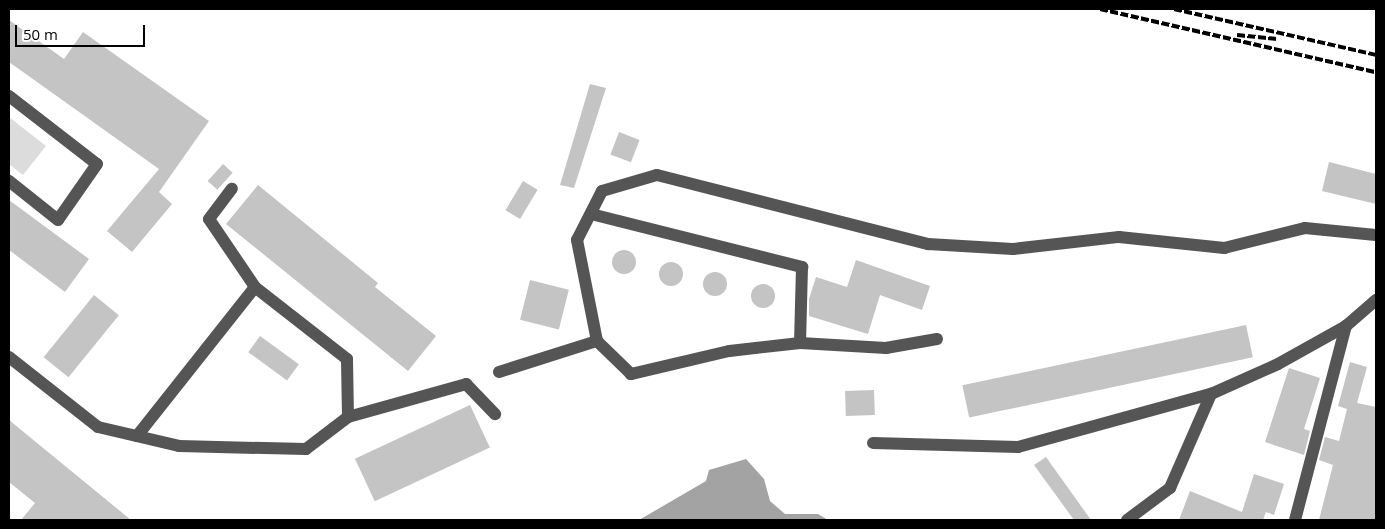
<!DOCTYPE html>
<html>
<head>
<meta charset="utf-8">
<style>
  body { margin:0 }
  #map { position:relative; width:1385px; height:529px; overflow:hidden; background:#fff; font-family:"Open Sans",sans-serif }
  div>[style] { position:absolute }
  .green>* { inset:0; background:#dcdcdc }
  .water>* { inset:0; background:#a3a3a3 }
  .building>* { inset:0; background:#c4c4c4; transform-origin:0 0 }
  .round { border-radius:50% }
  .minor>* { height:12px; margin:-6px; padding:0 6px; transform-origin:6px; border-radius:6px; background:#555 }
  .rail>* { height:4px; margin-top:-2px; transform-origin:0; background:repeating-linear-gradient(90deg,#000 0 8px,transparent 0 10.5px) }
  span { translate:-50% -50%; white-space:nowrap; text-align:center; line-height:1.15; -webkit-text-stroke:5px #fff; paint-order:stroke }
  .frame { position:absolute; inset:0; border:10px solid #000; pointer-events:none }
  .scale { position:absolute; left:15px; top:25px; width:130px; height:22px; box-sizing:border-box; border:2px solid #000; border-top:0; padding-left:6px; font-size:15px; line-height:18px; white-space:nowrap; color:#000; -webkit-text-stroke:4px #fff; paint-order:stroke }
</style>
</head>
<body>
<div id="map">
  <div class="green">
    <i style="clip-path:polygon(9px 117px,46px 146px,23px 175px,9px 164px)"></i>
  </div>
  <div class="water">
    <i style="clip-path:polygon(746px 459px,764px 479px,770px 501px,785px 514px,818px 514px,828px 520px,639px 520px,706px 481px,709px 470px)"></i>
  </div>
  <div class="building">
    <i style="clip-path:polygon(9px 20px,64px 59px,83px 32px,209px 121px,159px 192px,172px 204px,132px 252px,107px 231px,159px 169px,9px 62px)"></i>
    <i style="clip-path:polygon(590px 84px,606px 88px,574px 188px,560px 185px)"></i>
    <i style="left:619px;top:132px;width:22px;height:24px;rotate:21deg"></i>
    <i style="clip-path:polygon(1329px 162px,1376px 174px,1376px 204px,1322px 191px)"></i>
    <i style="left:223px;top:164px;width:13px;height:23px;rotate:42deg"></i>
    <i style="left:523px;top:181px;width:17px;height:34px;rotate:31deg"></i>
    <i style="clip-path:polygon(258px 185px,378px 283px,375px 287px,436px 336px,408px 371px,226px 224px)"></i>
    <i style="clip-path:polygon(9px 200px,89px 259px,65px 292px,9px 250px)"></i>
    <i class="round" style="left:612px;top:250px;width:24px;height:24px"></i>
    <i style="clip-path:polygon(856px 260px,930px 286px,922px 310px,880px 295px,868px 334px,809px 316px,809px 299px,816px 277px,847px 287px)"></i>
    <i class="round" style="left:659px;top:262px;width:24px;height:24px"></i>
    <i class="round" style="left:703px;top:272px;width:24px;height:24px"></i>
    <i style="left:530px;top:280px;width:40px;height:41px;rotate:14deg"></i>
    <i class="round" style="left:751px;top:284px;width:24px;height:24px"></i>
    <i style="left:94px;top:295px;width:32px;height:80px;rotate:39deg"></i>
    <i style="left:1246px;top:325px;width:33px;height:290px;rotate:78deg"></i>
    <i style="left:260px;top:336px;width:48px;height:20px;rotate:36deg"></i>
    <i style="clip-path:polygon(1350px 362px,1367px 367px,1357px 403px,1376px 407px,1376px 520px,1319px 520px,1333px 465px,1319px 460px,1325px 437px,1339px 441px,1347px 409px,1338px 406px)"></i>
    <i style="clip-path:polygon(1289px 368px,1320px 378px,1304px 429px,1310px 431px,1304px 455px,1265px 442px)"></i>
    <i style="left:874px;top:390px;width:25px;height:29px;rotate:88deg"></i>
    <i style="left:470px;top:405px;width:47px;height:127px;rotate:65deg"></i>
    <i style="clip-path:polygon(9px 420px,131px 520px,21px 520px,35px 503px,9px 482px)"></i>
    <i style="clip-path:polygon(1046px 457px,1091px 520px,1074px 520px,1034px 465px)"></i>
    <i style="clip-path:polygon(1254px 474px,1284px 484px,1274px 515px,1266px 512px,1263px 520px,1179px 520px,1190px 491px,1242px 512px)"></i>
  </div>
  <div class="minor">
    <i style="left:9px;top:96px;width:111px;rotate:37.7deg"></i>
    <i style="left:97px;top:164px;width:68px;rotate:124.9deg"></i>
    <i style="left:58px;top:220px;width:63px;rotate:-141.5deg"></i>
    <i style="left:591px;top:214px;width:218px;rotate:14.1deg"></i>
    <i style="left:802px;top:267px;width:76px;rotate:91.5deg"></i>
    <i style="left:937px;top:339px;width:52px;rotate:170deg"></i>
    <i style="left:886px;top:348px;width:86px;rotate:-176.7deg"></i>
    <i style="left:800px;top:343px;width:71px;rotate:173.6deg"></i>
    <i style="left:729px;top:351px;width:101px;rotate:166.8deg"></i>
    <i style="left:631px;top:374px;width:47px;rotate:-135.9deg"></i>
    <i style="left:597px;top:341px;width:103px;rotate:-101.2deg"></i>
    <i style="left:577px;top:240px;width:55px;rotate:-63deg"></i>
    <i style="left:602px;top:191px;width:57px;rotate:-16.2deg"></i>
    <i style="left:657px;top:175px;width:280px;rotate:14.3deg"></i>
    <i style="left:928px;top:244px;width:85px;rotate:3.4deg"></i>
    <i style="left:1013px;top:249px;width:107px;rotate:-6.5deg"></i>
    <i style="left:1119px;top:237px;width:106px;rotate:6deg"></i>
    <i style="left:1224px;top:248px;width:83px;rotate:-13.9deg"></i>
    <i style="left:1305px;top:228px;width:71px;rotate:5.6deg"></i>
    <i style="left:9px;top:357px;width:113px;rotate:38.2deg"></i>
    <i style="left:98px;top:427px;width:83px;rotate:13.2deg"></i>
    <i style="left:179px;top:446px;width:127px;rotate:1.4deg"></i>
    <i style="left:306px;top:449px;width:53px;rotate:-37.3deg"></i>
    <i style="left:348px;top:417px;width:58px;rotate:-91deg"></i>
    <i style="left:347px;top:359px;width:117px;rotate:-142deg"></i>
    <i style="left:255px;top:287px;width:82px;rotate:-124.1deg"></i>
    <i style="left:209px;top:219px;width:38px;rotate:-53deg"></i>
    <i style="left:499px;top:372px;width:103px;rotate:-17.6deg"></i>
    <i style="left:348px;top:417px;width:123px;rotate:-15.6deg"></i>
    <i style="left:466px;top:384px;width:42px;rotate:46deg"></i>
    <i style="left:137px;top:436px;width:190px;rotate:-51.6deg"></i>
    <i style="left:873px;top:443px;width:145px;rotate:1.6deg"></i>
    <i style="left:1018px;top:447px;width:200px;rotate:-15.4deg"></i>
    <i style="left:1211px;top:394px;width:73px;rotate:-24.1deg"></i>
    <i style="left:1278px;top:364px;width:78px;rotate:-29.2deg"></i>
    <i style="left:1346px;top:326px;width:40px;rotate:-41deg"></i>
    <i style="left:1127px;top:520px;width:54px;rotate:-36.7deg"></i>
    <i style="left:1170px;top:488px;width:103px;rotate:-66.4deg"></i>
    <i style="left:1295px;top:520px;width:201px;rotate:-75.3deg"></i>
  </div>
  <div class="rail">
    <i style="left:1100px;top:9px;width:283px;rotate:12.9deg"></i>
    <i style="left:1174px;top:9px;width:207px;rotate:12.8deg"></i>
    <i style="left:1237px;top:35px;width:40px;rotate:5.7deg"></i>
  </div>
  <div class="frame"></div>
  <div class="scale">50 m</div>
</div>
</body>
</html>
